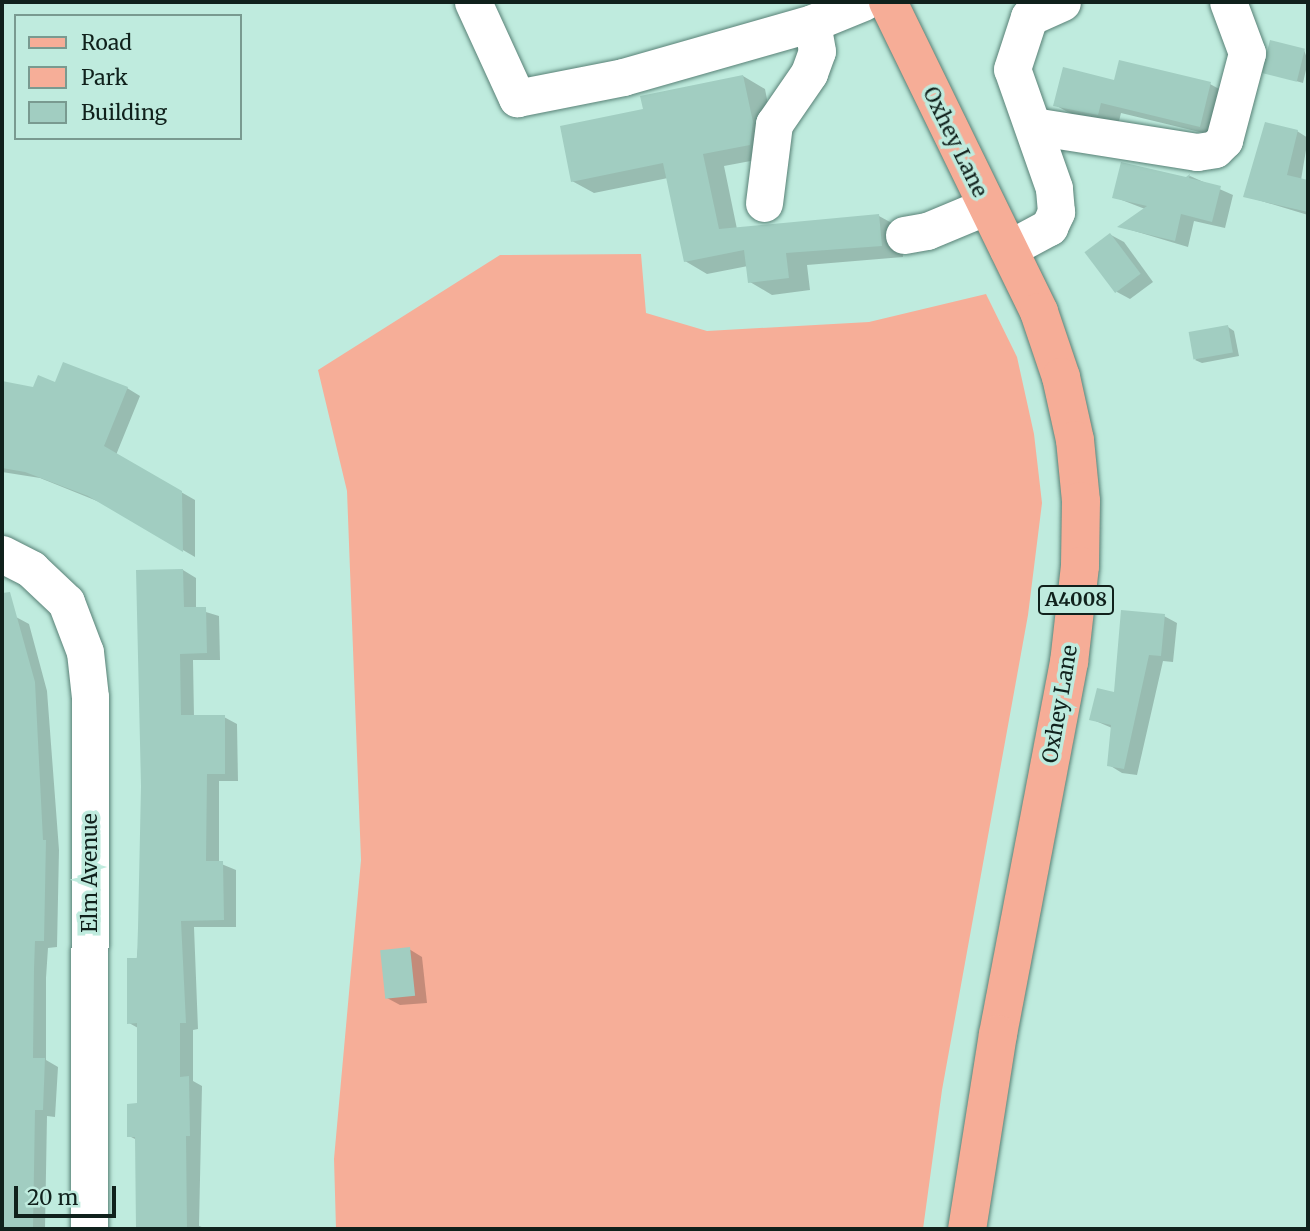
<!DOCTYPE html>
<html>
<head>
<meta charset="utf-8">
<style>
  body { margin:0 }
  #map { position:relative; width:1310px; height:1231px; overflow:hidden; background:#bfebde; font-family:Merriweather,serif }
  div>[style] { position:absolute }
  .green>* { inset:0; background:#f6ae98 }
  .shadow>* { inset:0; background:#0003 }
  .building>* { inset:0; background:#a1cdc1; transform-origin:0 0 }
  .roads { filter:drop-shadow(0 0 2px #588176) drop-shadow(0 0 2px #588176) }
  .minor>* { height:37px; margin:-18.5px; padding:0 18.5px; transform-origin:18.5px; border-radius:18.5px; background:#fff }
  .major>* { height:38px; margin:-19px; padding:0 19px; transform-origin:19px; border-radius:19px; background:#f6ad97 }
  span { translate:-50% -50%; white-space:nowrap; text-align:center; line-height:1.15; -webkit-text-stroke:7px #bfebde; paint-order:stroke }
  .shield-label span { padding:2px 5px; background:#bfebde; border:2px solid; border-radius:5px; -webkit-text-stroke-width:0 }
  .shield-label { font-size:19px; color:#10211c; font-weight:700 }
  .street-label { font-size:21px; color:#10211c }
  .frame { position:absolute; inset:0; border:4px solid #10211c; pointer-events:none }
  .legend { position:absolute; left:14px; top:14px; width:228px; height:126px; box-sizing:border-box; background:#bfebde; border:2px solid #799a90; margin:0; padding:9px 12px; list-style:none; font-size:21px; color:#10211c }
  .legend li { display:flex; align-items:center; gap:14px; height:35px }
  .legend b { width:35px; border:2px solid #799a90 }
  .scale { position:absolute; left:14px; top:1186px; width:102px; height:32px; box-sizing:border-box; border:4px solid #10211c; border-top:0; padding-left:9px; font-size:21px; line-height:24px; white-space:nowrap; color:#10211c; -webkit-text-stroke:5px #bfebde; paint-order:stroke }
</style>
</head>
<body>
<div id="map">
  <div class="green">
    <i style="clip-path:polygon(641px 254px,646px 313px,707px 331px,869px 322px,986px 294px,1017px 357px,1034px 434px,1042px 503px,1028px 615px,942px 1090px,923px 1229px,336px 1229px,334px 1159px,361px 860px,347px 491px,318px 370px,500px 255px)"></i>
  </div>
  <div class="shadow">
    <i style="clip-path:polygon(1304px 50px,1308px 61px,1303px 83px,1265px 72px)"></i>
    <i style="clip-path:polygon(743px 76px,765px 89px,774px 135px,772px 157px,724px 166px,737px 229px,879px 216px,901px 228px,903px 257px,807px 265px,810px 290px,772px 295px,750px 282px,748px 266px,707px 274px,685px 261px,668px 178px,594px 193px,572px 181px,645px 110px)"></i>
    <i style="clip-path:polygon(1210px 84px,1230px 95px,1220px 137px,1121px 113px,1118px 125px,1075px 116px,1055px 105px)"></i>
    <i style="clip-path:polygon(1297px 131px,1308px 138px,1301px 180px,1308px 181px,1308px 215px,1245px 196px)"></i>
    <i style="clip-path:polygon(1190px 176px,1233px 195px,1225px 228px,1194px 221px,1188px 247px,1121px 227px,1145px 209px,1114px 197px)"></i>
    <i style="clip-path:polygon(1111px 235px,1124px 242px,1153px 282px,1130px 299px,1117px 292px)"></i>
    <i style="clip-path:polygon(1228px 327px,1234px 331px,1239px 356px,1202px 363px,1195px 360px)"></i>
    <i style="clip-path:polygon(2px 383px,34px 389px,56px 384px,127px 388px,140px 396px,116px 455px,195px 500px,195px 557px,102px 503px,40px 478px,2px 472px)"></i>
    <i style="clip-path:polygon(183px 570px,196px 578px,196px 609px,219px 616px,220px 660px,193px 660px,194px 717px,224px 717px,237px 724px,238px 781px,219px 781px,219px 863px,236px 870px,236px 927px,194px 927px,198px 1029px,193px 1030px,193px 1081px,202px 1086px,199px 1226px,207px 1229px,130px 1229px,138px 1227px,137px 1140px,129px 1136px,138px 1105px,138px 1028px,129px 1023px)"></i>
    <i style="clip-path:polygon(1164px 616px,1177px 623px,1173px 662px,1163px 661px,1137px 775px,1122px 773px,1109px 765px,1112px 728px,1091px 719px,1115px 694px)"></i>
    <i style="clip-path:polygon(16px 617px,29px 624px,47px 691px,59px 850px,57px 947px,48px 948px,46px 978px,46px 1060px,58px 1067px,55px 1117px,47px 1116px,45px 1229px,2px 1229px,2px 620px)"></i>
    <i style="clip-path:polygon(409px 949px,422px 957px,427px 1003px,400px 1005px,387px 998px)"></i>
  </div>
  <div class="building">
    <i style="left:1270px;top:40px;width:36px;height:34px;rotate:14deg"></i>
    <i style="clip-path:polygon(1119px 60px,1211px 82px,1200px 127px,1101px 103px,1098px 115px,1053px 106px,1063px 67px,1114px 80px)"></i>
    <i style="clip-path:polygon(743px 75px,753px 122px,750px 145px,703px 154px,719px 229px,879px 214px,882px 246px,786px 253px,789px 278px,748px 283px,744px 250px,684px 262px,663px 163px,571px 182px,560px 126px,643px 109px,640px 96px)"></i>
    <i style="clip-path:polygon(1265px 122px,1298px 130px,1287px 175px,1308px 180px,1308px 212px,1243px 197px)"></i>
    <i style="clip-path:polygon(1121px 162px,1186px 177px,1190px 174px,1189px 178px,1221px 186px,1212px 222px,1181px 214px,1175px 241px,1117px 227px,1147px 206px,1112px 198px)"></i>
    <i style="left:1110px;top:233px;width:51px;height:32px;rotate:53deg"></i>
    <i style="left:1228px;top:325px;width:28px;height:40px;rotate:80deg"></i>
    <i style="clip-path:polygon(63px 362px,128px 387px,104px 446px,182px 491px,183px 552px,88px 496px,25px 472px,2px 468px,2px 381px,33px 387px,38px 375px,55px 382px)"></i>
    <i style="clip-path:polygon(183px 569px,184px 607px,206px 607px,207px 653px,180px 654px,181px 715px,225px 715px,225px 774px,207px 774px,206px 861px,223px 861px,224px 920px,181px 921px,186px 1023px,180px 1023px,180px 1077px,189px 1076px,190px 1136px,186px 1136px,187px 1229px,136px 1229px,135px 1137px,127px 1137px,127px 1104px,137px 1103px,137px 1023px,127px 1024px,127px 958px,137px 958px,138px 928px,141px 786px,136px 570px)"></i>
    <i style="clip-path:polygon(10px 592px,35px 682px,43px 840px,46px 840px,44px 941px,35px 941px,34px 969px,33px 1058px,45px 1058px,43px 1110px,35px 1110px,33px 1229px,2px 1229px,2px 593px)"></i>
    <i style="clip-path:polygon(1121px 610px,1165px 614px,1161px 656px,1149px 655px,1124px 769px,1107px 766px,1111px 725px,1089px 720px,1097px 688px,1114px 692px)"></i>
    <i style="left:410px;top:947px;width:49px;height:30px;rotate:84deg"></i>
  </div>
  <div class="roads">
    <div class="minor">
      <i style="left:473px;top:2px;width:106px;rotate:65.4deg"></i>
      <i style="left:517px;top:98px;width:108px;rotate:-11.2deg"></i>
      <i style="left:623px;top:77px;width:197px;rotate:-15.9deg"></i>
      <i style="left:812px;top:23px;width:55px;rotate:-22.4deg"></i>
      <i style="left:1033px;top:126px;width:166px;rotate:9deg"></i>
      <i style="left:1197px;top:152px;width:18px;rotate:-9deg"></i>
      <i style="left:1215px;top:149px;width:13px;rotate:-45deg"></i>
      <i style="left:1224px;top:140px;width:90px;rotate:-75.2deg"></i>
      <i style="left:1247px;top:53px;width:54px;rotate:-110.4deg"></i>
      <i style="left:764px;top:203px;width:80px;rotate:-82.8deg"></i>
      <i style="left:774px;top:124px;width:62px;rotate:-55.5deg"></i>
      <i style="left:809px;top:73px;width:23px;rotate:-70deg"></i>
      <i style="left:817px;top:51px;width:28px;rotate:-100deg"></i>
      <i style="left:904px;top:235px;width:23px;rotate:-10deg"></i>
      <i style="left:927px;top:231px;width:65px;rotate:-22.6deg"></i>
      <i style="left:1008px;top:249px;width:47px;rotate:-28.2deg"></i>
      <i style="left:1049px;top:227px;width:17px;rotate:-65deg"></i>
      <i style="left:1056px;top:212px;width:24px;rotate:-95deg"></i>
      <i style="left:1054px;top:188px;width:126px;rotate:-109.4deg"></i>
      <i style="left:1012px;top:69px;width:55px;rotate:-71.9deg"></i>
      <i style="left:1029px;top:17px;width:36px;rotate:-24deg"></i>
      <i style="left:2px;top:554px;width:33px;rotate:27deg"></i>
      <i style="left:31px;top:569px;width:48px;rotate:43.3deg"></i>
      <i style="left:66px;top:602px;width:53px;rotate:69.2deg"></i>
      <i style="left:85px;top:652px;width:45px;rotate:83.7deg"></i>
      <i style="left:90px;top:697px;width:532px;rotate:90.11deg"></i>
    </div>
    <div class="major">
      <i style="left:888px;top:2px;width:345px;rotate:64deg"></i>
      <i style="left:1039px;top:312px;width:69px;rotate:71.3deg"></i>
      <i style="left:1061px;top:377px;width:65px;rotate:77.5deg"></i>
      <i style="left:1075px;top:440px;width:61px;rotate:84.4deg"></i>
      <i style="left:1081px;top:501px;width:65px;rotate:90.9deg"></i>
      <i style="left:1080px;top:566px;width:97px;rotate:96.5deg"></i>
      <i style="left:1069px;top:662px;width:379px;rotate:100.8deg"></i>
      <i style="left:998px;top:1034px;width:197px;rotate:99deg"></i>
    </div>
  </div>
  <div class="shield-label">
    <span style="left:1076px;top:600px">A4008</span>
  </div>
  <div class="street-label">
    <span style="left:955px;top:142px;rotate:64deg">Oxhey Lane</span>
    <span style="left:1060px;top:704px;rotate:-80deg">Oxhey Lane</span>
    <span style="left:90px;top:873px;rotate:-90deg">Elm Avenue</span>
  </div>
  <div class="frame"></div>
  <ul class="legend">
  <li><b style="height:9px;background:#f6ad97"></b>Road</li>
  <li><b style="height:19px;background:#f6ae98"></b>Park</li>
  <li><b style="height:19px;background:#a1cdc1"></b>Building</li>
  </ul>
  <div class="scale">20 m</div>
</div>
</body>
</html>
